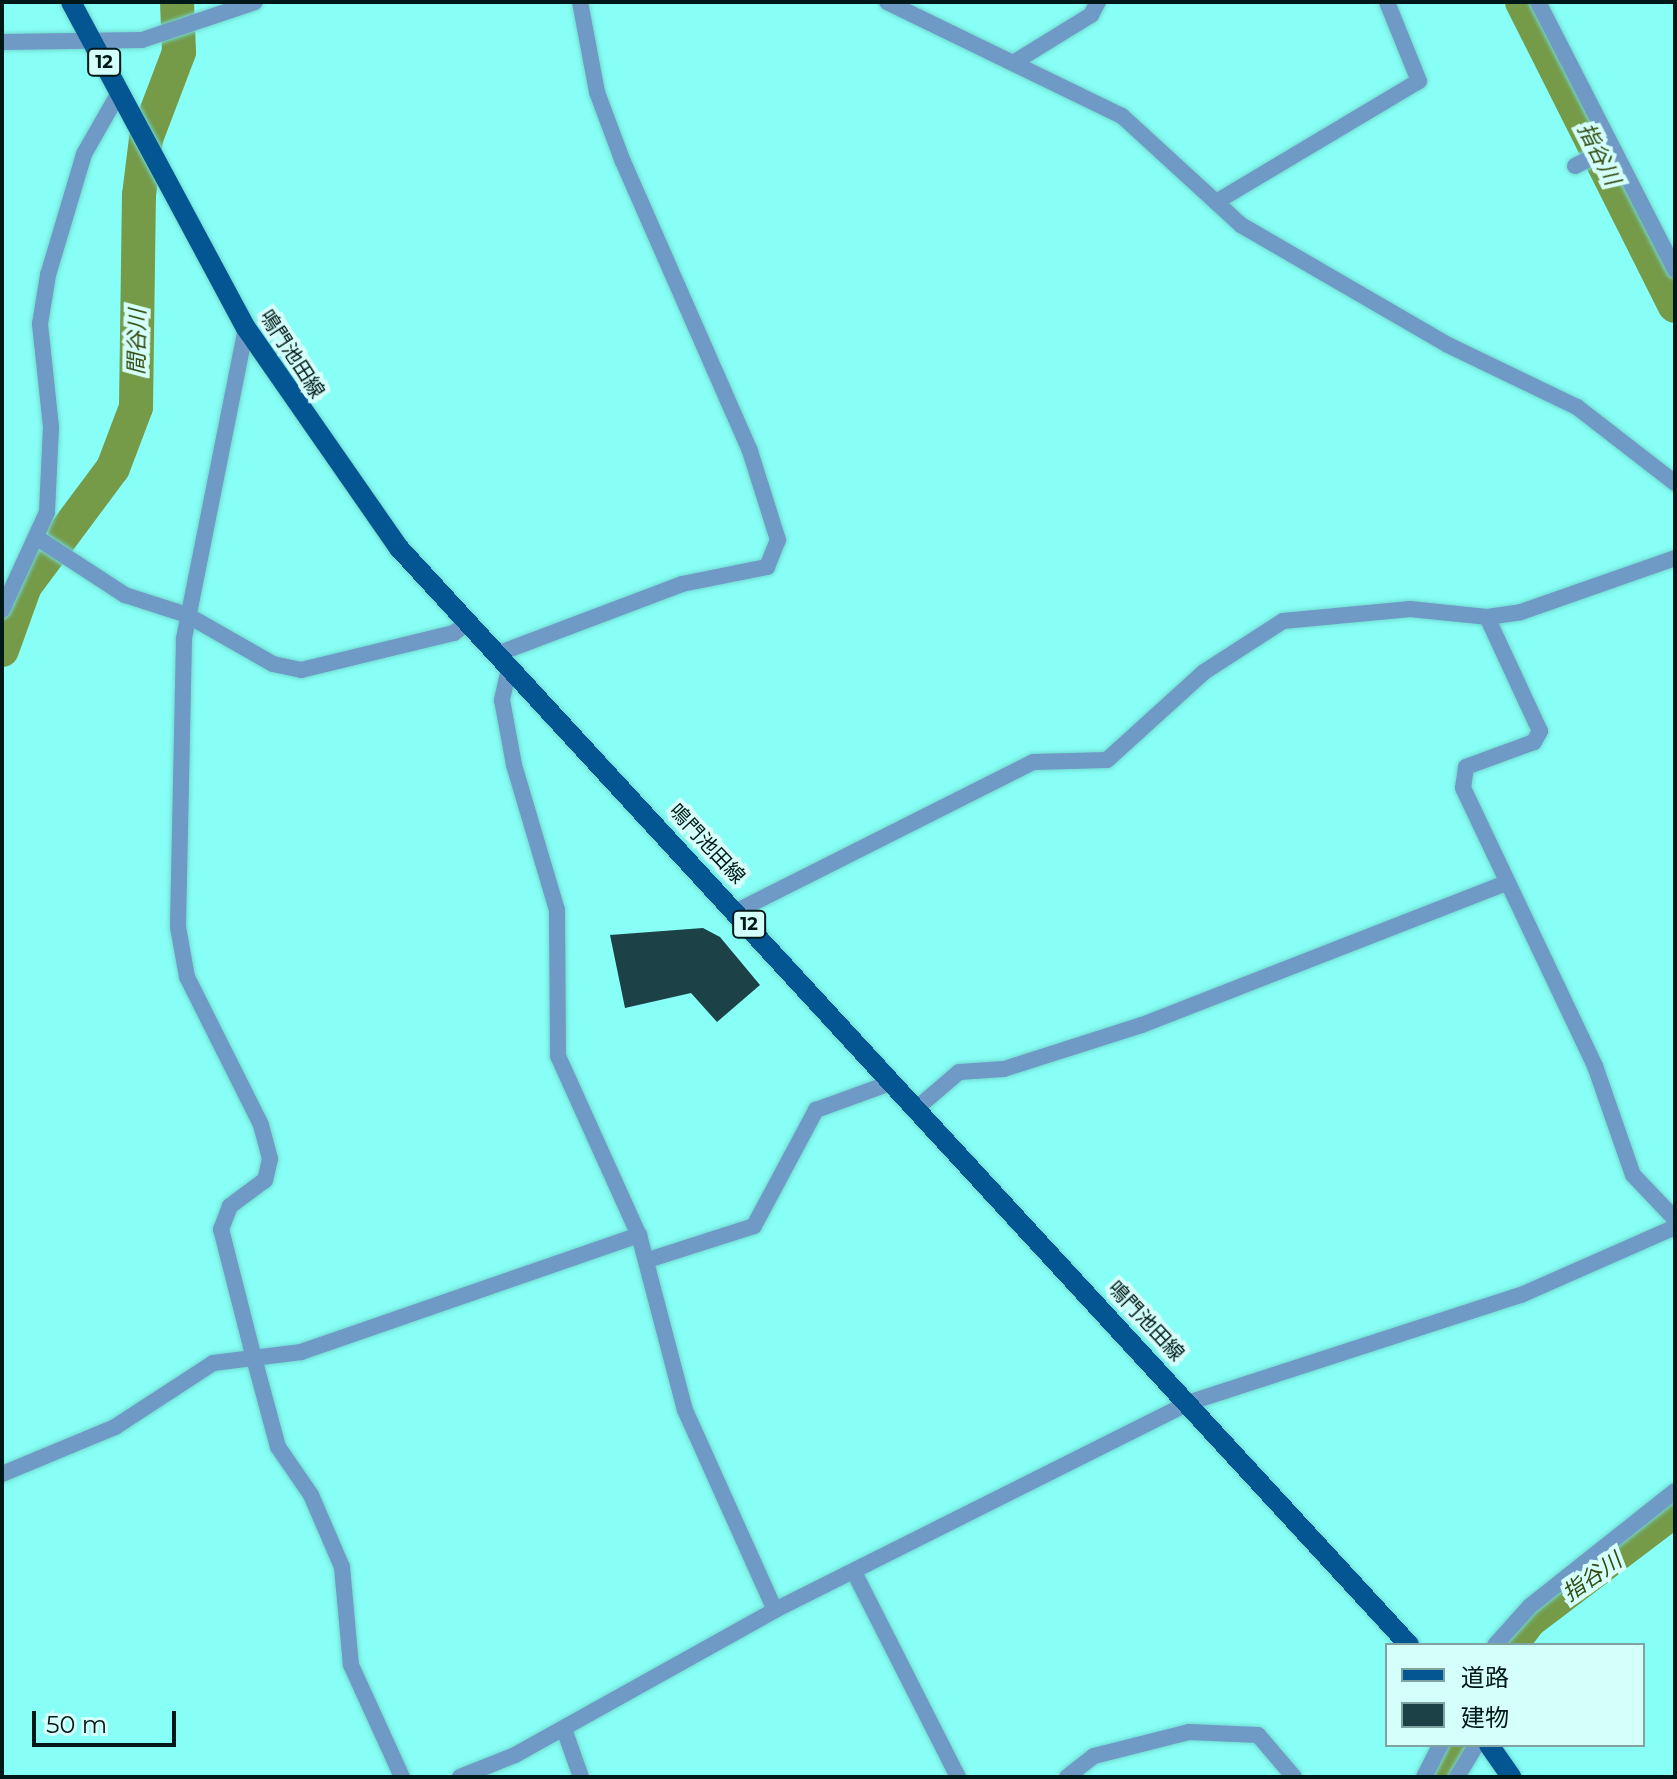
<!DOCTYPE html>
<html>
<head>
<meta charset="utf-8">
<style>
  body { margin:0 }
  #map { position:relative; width:1677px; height:1779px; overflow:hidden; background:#88fff6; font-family:Montserrat,"Noto Sans JP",sans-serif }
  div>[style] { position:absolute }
  .river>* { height:34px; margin:-17px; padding:0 17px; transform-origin:17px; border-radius:17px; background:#759a48 }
  .building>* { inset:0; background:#1c4147 }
  .roads { filter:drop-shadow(0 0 2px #72dad2) drop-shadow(0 0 2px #72dad2) }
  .minor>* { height:16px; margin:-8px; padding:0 8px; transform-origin:8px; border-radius:8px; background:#6f9ac6 }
  .primary>* { height:20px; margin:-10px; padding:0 10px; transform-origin:10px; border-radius:10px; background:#045693 }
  span { translate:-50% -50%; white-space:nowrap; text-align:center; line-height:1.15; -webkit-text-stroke:8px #d4fffb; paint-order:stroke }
  .shield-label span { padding:2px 6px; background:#d4fffb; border:2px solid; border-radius:6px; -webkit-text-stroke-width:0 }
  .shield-label { font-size:18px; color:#001817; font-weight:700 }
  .street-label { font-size:20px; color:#001817 }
  .water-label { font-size:22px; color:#324b0f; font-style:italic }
  .frame { position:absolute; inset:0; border:4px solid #001817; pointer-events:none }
  .legend { position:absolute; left:1385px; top:1643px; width:260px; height:104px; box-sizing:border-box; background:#d4fffb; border:2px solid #7fa3a0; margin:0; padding:10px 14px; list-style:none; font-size:24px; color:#001817 }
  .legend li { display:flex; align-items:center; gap:16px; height:40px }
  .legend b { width:40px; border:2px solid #7fa3a0 }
  .scale { position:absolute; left:32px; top:1711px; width:144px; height:36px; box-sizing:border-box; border:4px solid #001817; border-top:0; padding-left:10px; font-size:24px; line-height:28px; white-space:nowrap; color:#001817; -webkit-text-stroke:6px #d4fffb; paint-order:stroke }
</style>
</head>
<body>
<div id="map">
  <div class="river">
    <i style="left:1522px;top:2px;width:340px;rotate:63.3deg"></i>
    <i style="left:2px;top:650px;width:68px;rotate:-70.2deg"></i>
    <i style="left:25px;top:586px;width:147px;rotate:-53.3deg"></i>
    <i style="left:113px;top:468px;width:65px;rotate:-69.3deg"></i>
    <i style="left:136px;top:407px;width:212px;rotate:-89.2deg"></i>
    <i style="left:139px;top:195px;width:56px;rotate:-82.9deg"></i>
    <i style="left:146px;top:139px;width:93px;rotate:-69.2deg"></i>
    <i style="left:179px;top:52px;width:50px;rotate:-92.3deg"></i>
    <i style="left:1511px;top:1645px;width:30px;rotate:-53deg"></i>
    <i style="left:1529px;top:1621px;width:183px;rotate:-37.2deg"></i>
    <i style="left:1439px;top:1777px;width:36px;rotate:-62deg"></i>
  </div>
  <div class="building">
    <i style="clip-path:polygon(703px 928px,720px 937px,760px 985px,717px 1022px,691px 993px,625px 1008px,610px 935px)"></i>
  </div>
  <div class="roads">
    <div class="minor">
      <i style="left:887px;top:2px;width:261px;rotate:25.9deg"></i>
      <i style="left:1122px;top:116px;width:161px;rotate:42.5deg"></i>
      <i style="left:1241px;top:225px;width:239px;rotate:30.1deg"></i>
      <i style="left:1448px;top:345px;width:143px;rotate:25.7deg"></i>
      <i style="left:1577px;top:407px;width:124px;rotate:37.8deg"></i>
      <i style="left:1538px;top:2px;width:301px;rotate:62.9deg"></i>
      <i style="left:2px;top:42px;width:140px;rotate:-0.8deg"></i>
      <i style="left:142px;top:40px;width:119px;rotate:-18.6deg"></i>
      <i style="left:1013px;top:63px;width:92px;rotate:-31.6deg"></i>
      <i style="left:1091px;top:15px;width:15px;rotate:-62deg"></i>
      <i style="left:1575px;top:166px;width:39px;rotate:-27deg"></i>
      <i style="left:1216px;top:202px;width:236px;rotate:-30.8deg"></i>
      <i style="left:1419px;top:81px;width:85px;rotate:-112.1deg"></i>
      <i style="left:246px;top:328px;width:317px;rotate:101.3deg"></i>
      <i style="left:184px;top:639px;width:288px;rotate:91.2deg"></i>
      <i style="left:178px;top:927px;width:51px;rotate:79.8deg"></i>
      <i style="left:187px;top:977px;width:165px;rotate:63.4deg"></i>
      <i style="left:261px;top:1125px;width:35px;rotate:75deg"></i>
      <i style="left:270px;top:1159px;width:22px;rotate:103deg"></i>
      <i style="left:265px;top:1180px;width:44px;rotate:143.4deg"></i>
      <i style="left:230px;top:1206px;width:25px;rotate:111deg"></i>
      <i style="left:221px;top:1229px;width:133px;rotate:75.7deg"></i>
      <i style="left:254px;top:1358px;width:92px;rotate:74.9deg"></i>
      <i style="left:278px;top:1447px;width:58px;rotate:55.5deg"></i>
      <i style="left:311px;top:1495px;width:78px;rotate:66.7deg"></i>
      <i style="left:342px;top:1567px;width:98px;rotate:84.8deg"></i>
      <i style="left:351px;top:1665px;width:123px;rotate:65.5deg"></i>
      <i style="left:39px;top:539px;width:103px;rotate:33.1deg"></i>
      <i style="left:125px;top:595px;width:65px;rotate:17.9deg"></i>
      <i style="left:187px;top:615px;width:99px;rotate:29.7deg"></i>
      <i style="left:273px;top:664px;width:29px;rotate:12deg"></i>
      <i style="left:301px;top:670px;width:157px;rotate:-13.6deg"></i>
      <i style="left:454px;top:633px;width:18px;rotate:-38deg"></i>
      <i style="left:2px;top:610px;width:108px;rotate:-65.3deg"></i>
      <i style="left:47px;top:512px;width:85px;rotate:-87.3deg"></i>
      <i style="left:51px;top:427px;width:104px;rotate:-96.1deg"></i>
      <i style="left:40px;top:324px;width:50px;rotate:-80.7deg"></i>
      <i style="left:48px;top:275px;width:126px;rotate:-73.4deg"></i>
      <i style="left:84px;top:154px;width:73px;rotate:-60.3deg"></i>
      <i style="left:1487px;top:617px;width:126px;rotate:65.1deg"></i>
      <i style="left:1540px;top:731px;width:13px;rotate:119deg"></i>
      <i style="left:1534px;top:742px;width:72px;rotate:159.8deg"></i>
      <i style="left:1466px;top:767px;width:21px;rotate:98deg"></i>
      <i style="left:1463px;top:788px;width:308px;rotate:64.6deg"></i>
      <i style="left:1595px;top:1066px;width:115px;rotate:70.8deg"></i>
      <i style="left:1633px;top:1175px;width:61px;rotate:46.3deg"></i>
      <i style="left:497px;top:654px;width:198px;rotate:-20.7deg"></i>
      <i style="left:682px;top:584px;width:87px;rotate:-11.3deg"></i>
      <i style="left:767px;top:567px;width:29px;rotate:-68deg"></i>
      <i style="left:778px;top:540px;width:93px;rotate:-107.5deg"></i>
      <i style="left:750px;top:451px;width:316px;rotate:-113.7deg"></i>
      <i style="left:623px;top:162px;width:75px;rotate:-110.4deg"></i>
      <i style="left:597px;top:92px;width:92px;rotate:-100.7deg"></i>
      <i style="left:509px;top:669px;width:32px;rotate:103deg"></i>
      <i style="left:502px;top:700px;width:66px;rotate:79.5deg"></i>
      <i style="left:514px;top:765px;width:151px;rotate:73.5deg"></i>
      <i style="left:557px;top:910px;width:146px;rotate:89.6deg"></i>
      <i style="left:558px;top:1056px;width:196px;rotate:65.7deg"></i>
      <i style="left:639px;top:1235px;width:181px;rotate:75.3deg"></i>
      <i style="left:685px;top:1410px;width:219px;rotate:65.8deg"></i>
      <i style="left:737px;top:911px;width:331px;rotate:-26.7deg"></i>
      <i style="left:1033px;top:762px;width:74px;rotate:-1.5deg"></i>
      <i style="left:1107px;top:760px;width:131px;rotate:-42.2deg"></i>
      <i style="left:1204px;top:672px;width:94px;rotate:-32.8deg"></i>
      <i style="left:1283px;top:621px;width:128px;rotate:-5.4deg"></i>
      <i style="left:1410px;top:609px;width:77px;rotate:5.9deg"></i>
      <i style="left:1487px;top:617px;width:34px;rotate:-8deg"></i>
      <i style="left:1521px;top:612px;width:163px;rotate:-19.3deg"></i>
      <i style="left:917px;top:1108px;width:55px;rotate:-40.6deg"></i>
      <i style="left:959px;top:1072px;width:45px;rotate:-3.8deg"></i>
      <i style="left:1004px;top:1069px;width:145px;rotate:-17.7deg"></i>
      <i style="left:1142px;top:1025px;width:391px;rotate:-21.3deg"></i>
      <i style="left:648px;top:1260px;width:111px;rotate:-17.8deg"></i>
      <i style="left:754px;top:1226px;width:132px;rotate:-61.9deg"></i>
      <i style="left:816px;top:1110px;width:82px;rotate:-20deg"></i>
      <i style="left:2px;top:1474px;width:122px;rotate:-22.6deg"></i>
      <i style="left:115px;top:1427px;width:117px;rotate:-33.1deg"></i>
      <i style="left:213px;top:1363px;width:89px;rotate:-7.1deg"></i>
      <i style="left:301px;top:1352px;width:358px;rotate:-19.1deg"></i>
      <i style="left:854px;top:1572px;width:230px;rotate:63.1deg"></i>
      <i style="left:1495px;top:1645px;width:52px;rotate:-48.1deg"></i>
      <i style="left:1530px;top:1606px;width:185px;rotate:-38.4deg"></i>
      <i style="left:564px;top:1729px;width:51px;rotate:70.5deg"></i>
      <i style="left:460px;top:1777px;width:59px;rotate:-21.8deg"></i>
      <i style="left:515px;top:1755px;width:298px;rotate:-29.1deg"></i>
      <i style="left:775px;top:1610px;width:462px;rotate:-26.6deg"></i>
      <i style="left:1188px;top:1403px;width:350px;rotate:-18deg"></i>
      <i style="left:1521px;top:1295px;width:168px;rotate:-23.8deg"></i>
      <i style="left:1067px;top:1777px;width:34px;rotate:-38deg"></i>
      <i style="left:1094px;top:1756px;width:98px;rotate:-14.2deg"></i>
      <i style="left:1189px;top:1732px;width:69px;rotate:2.5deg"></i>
      <i style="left:1258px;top:1735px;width:55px;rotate:49.4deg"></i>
      <i style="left:1424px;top:1777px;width:36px;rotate:-63deg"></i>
      <i style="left:1457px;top:1777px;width:37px;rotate:-59deg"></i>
    </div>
    <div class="primary">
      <i style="left:71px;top:2px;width:370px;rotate:61.8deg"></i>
      <i style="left:246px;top:328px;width:268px;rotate:55.2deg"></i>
      <i style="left:399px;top:548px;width:1491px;rotate:47.36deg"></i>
      <i style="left:1489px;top:1745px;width:39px;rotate:55deg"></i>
    </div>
  </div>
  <div class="shield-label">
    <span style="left:104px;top:62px">12</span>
    <span style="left:749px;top:924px">12</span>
  </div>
  <div class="street-label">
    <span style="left:292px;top:354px;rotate:57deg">鳴門池田線</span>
    <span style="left:707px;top:844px;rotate:47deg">鳴門池田線</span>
    <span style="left:1146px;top:1321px;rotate:47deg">鳴門池田線</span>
  </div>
  <div class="water-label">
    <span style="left:1599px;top:154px;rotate:63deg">指谷川</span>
    <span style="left:137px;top:342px;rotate:-89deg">間谷川</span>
    <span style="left:1592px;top:1577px;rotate:-35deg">指谷川</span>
  </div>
  <div class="frame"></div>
  <ul class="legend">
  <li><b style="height:10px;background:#045693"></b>道路</li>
  <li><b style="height:22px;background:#1c4147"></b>建物</li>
  </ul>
  <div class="scale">50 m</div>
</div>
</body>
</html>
